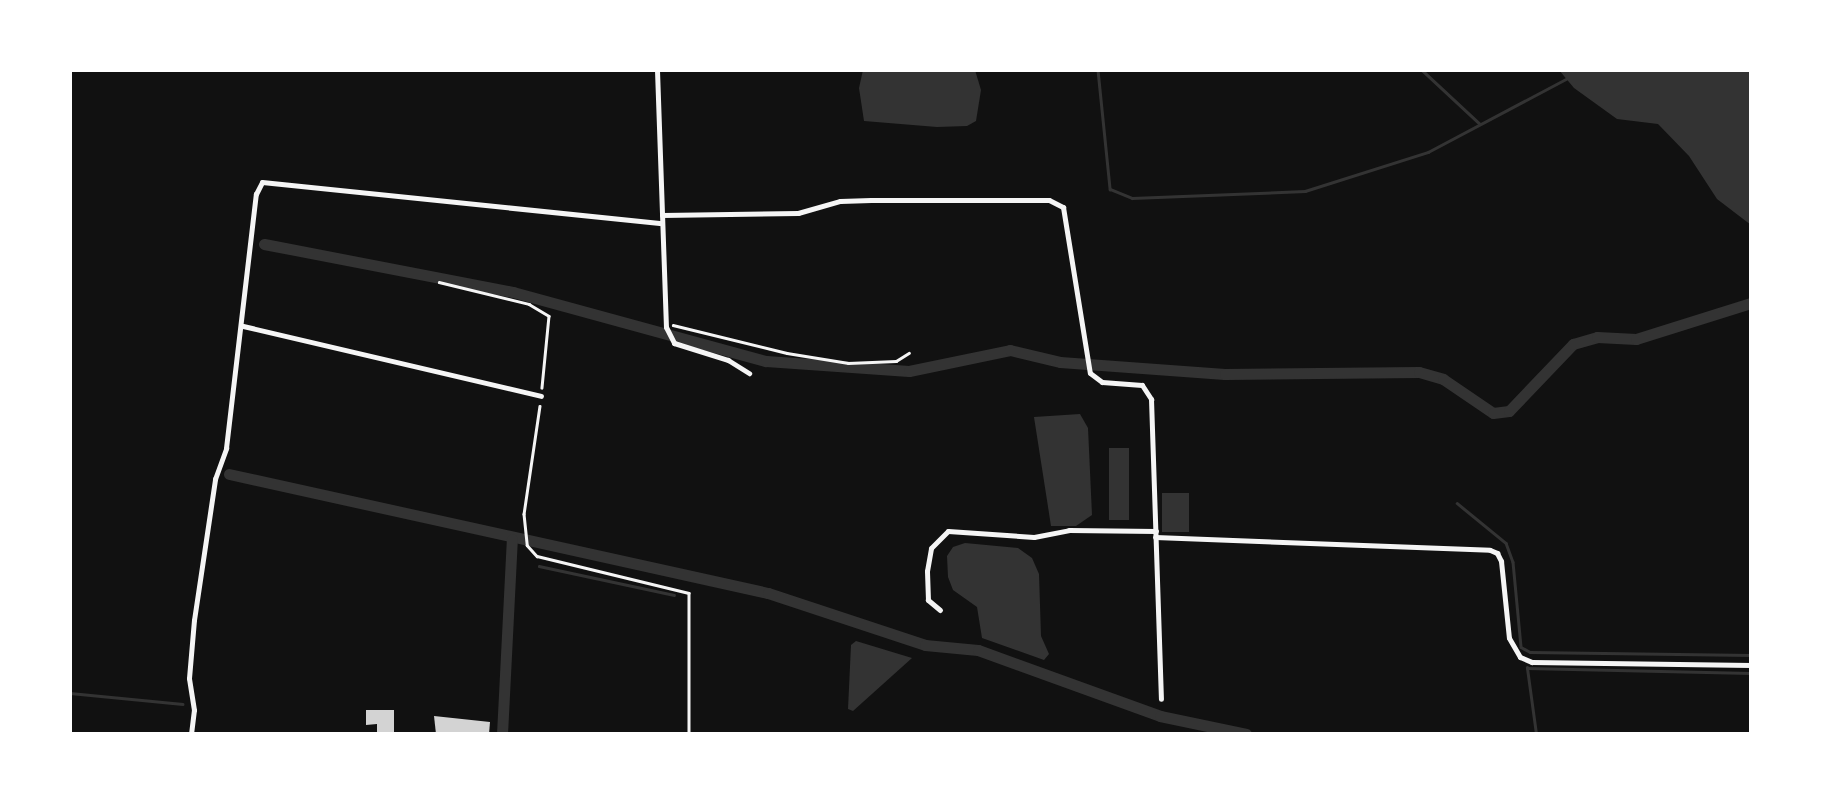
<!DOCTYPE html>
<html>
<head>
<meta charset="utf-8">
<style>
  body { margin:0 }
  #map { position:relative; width:1821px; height:804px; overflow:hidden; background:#111; font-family:Cabin,sans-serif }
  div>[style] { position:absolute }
  .water>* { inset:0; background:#333; transform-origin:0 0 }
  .stream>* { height:2.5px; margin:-1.25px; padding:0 1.25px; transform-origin:1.25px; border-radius:1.25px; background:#333 }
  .canal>* { height:11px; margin:-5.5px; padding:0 5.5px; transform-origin:5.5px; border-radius:5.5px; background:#333 }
  .building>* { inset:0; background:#d3d3d3 }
  .path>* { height:2.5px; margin:-1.25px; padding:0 1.25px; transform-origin:1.25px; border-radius:1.25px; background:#f5f5f5 }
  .minor>* { height:5px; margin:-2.5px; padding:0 2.5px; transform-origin:2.5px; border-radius:2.5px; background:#f5f5f5 }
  span { translate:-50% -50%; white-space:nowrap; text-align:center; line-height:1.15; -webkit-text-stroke:8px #fff; paint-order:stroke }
  .frame { position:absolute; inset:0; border:72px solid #fff; pointer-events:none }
</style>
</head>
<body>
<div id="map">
  <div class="water">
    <i style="clip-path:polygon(863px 70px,975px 70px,981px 90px,976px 121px,967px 126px,937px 127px,864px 121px,859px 88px)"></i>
    <i style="clip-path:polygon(1559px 70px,1751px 70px,1751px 225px,1717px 199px,1689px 156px,1658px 124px,1617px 119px,1574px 88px)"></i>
    <i style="clip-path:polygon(1080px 414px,1088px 428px,1092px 515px,1076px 526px,1051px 526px,1034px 417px)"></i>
    <i style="left:1109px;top:448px;width:20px;height:72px"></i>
    <i style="left:1162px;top:493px;width:27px;height:39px"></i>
    <i style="clip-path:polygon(965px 543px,1018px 548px,1032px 558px,1039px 574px,1041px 636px,1049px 654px,1044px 660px,982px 638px,977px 607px,953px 590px,948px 577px,947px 556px,953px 547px)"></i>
    <i style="clip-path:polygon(856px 641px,912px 658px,853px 711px,848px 709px,851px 645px)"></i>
  </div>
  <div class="stream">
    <i style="left:1098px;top:70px;width:120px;rotate:84.2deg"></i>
    <i style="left:1110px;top:189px;width:24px;rotate:22deg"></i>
    <i style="left:1132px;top:198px;width:173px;rotate:-2.3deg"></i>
    <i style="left:1305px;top:191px;width:129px;rotate:-17.6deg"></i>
    <i style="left:1428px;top:152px;width:156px;rotate:-27.9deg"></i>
    <i style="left:1422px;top:70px;width:78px;rotate:42.9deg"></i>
    <i style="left:1457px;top:503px;width:63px;rotate:39.2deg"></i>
    <i style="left:1506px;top:543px;width:20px;rotate:70deg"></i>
    <i style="left:1513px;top:562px;width:85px;rotate:84.6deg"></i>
    <i style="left:1521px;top:647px;width:10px;rotate:29deg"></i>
    <i style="left:1530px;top:652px;width:221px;rotate:0.8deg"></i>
    <i style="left:539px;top:566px;width:138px;rotate:12.1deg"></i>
    <i style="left:70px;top:693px;width:113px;rotate:5.6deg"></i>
    <i style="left:1536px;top:734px;width:67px;rotate:-97.8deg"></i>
    <i style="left:1527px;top:668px;width:224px;rotate:1.3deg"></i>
  </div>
  <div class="canal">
    <i style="left:264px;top:244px;width:254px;rotate:10.9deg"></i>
    <i style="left:513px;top:292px;width:262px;rotate:15.3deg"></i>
    <i style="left:766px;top:361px;width:143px;rotate:4deg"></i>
    <i style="left:909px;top:371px;width:103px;rotate:-11.7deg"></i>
    <i style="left:1010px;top:350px;width:51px;rotate:13.5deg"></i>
    <i style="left:1060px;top:362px;width:165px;rotate:4.2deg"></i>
    <i style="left:1225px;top:374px;width:194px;rotate:-0.6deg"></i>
    <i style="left:1419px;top:372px;width:25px;rotate:16deg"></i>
    <i style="left:1443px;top:379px;width:60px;rotate:34.2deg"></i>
    <i style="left:1493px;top:413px;width:16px;rotate:-7deg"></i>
    <i style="left:1509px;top:411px;width:93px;rotate:-46.3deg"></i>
    <i style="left:1573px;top:344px;width:25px;rotate:-16deg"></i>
    <i style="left:1597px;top:337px;width:39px;rotate:3deg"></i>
    <i style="left:1636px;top:339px;width:121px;rotate:-17.4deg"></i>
    <i style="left:229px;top:474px;width:552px;rotate:12.45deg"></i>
    <i style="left:768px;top:593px;width:165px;rotate:18.3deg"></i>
    <i style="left:925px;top:645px;width:53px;rotate:5.4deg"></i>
    <i style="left:978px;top:650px;width:194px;rotate:19.9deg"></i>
    <i style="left:1160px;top:716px;width:88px;rotate:11.8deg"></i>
    <i style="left:502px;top:734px;width:195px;rotate:-87.1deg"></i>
  </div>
  <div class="building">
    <i style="clip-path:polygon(366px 710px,394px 710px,394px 734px,377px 734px,377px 724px,366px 725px)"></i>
    <i style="clip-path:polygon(434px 716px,490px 722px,489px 734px,436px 734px)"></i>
  </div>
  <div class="path">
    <i style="left:439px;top:282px;width:93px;rotate:13.7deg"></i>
    <i style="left:529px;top:304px;width:23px;rotate:31deg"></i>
    <i style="left:549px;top:316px;width:72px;rotate:95.6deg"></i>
    <i style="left:673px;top:325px;width:117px;rotate:13.8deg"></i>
    <i style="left:787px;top:353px;width:62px;rotate:9.3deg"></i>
    <i style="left:848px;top:363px;width:48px;rotate:-2.4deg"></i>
    <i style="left:896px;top:361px;width:15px;rotate:-32deg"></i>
    <i style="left:540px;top:406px;width:109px;rotate:98.4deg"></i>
    <i style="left:524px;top:514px;width:31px;rotate:84deg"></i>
    <i style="left:527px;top:545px;width:15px;rotate:48deg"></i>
    <i style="left:537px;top:556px;width:156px;rotate:13.7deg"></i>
    <i style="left:689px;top:593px;width:141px;rotate:90deg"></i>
  </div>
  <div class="minor">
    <i style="left:657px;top:70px;width:257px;rotate:88deg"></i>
    <i style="left:666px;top:327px;width:18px;rotate:63deg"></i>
    <i style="left:674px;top:343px;width:57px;rotate:17.5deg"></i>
    <i style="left:728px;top:360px;width:25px;rotate:32deg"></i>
    <i style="left:662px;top:215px;width:136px;rotate:-0.8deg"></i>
    <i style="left:798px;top:213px;width:44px;rotate:-15.9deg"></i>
    <i style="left:840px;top:201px;width:31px;rotate:-2deg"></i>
    <i style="left:871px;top:200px;width:178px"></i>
    <i style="left:1049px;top:200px;width:16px;rotate:27deg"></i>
    <i style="left:1063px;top:207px;width:168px;rotate:80.8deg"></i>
    <i style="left:1090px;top:373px;width:15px;rotate:37deg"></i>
    <i style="left:1102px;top:382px;width:40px;rotate:4.3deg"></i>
    <i style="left:1142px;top:385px;width:17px;rotate:57deg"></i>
    <i style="left:1151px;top:399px;width:300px;rotate:88.1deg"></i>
    <i style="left:243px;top:326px;width:306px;rotate:13.2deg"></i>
    <i style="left:1155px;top:537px;width:335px;rotate:2.2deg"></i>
    <i style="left:1490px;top:550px;width:8px;rotate:23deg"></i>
    <i style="left:1497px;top:553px;width:9px;rotate:63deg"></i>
    <i style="left:1501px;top:561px;width:77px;rotate:84.1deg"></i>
    <i style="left:1509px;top:638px;width:22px;rotate:60deg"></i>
    <i style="left:1520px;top:657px;width:13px;rotate:23deg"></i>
    <i style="left:1532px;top:662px;width:219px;rotate:0.8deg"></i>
    <i style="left:940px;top:610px;width:16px;rotate:-140deg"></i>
    <i style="left:928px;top:600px;width:29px;rotate:-92deg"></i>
    <i style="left:927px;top:571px;width:23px;rotate:-80deg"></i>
    <i style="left:931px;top:548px;width:24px;rotate:-45deg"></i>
    <i style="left:948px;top:531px;width:86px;rotate:4deg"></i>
    <i style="left:1034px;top:537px;width:36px;rotate:-11deg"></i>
    <i style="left:1069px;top:530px;width:87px;rotate:0.7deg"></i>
    <i style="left:191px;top:734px;width:24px;rotate:-83deg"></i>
    <i style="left:194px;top:710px;width:32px;rotate:-99deg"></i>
    <i style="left:189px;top:678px;width:58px;rotate:-85.1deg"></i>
    <i style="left:194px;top:620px;width:143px;rotate:-81.5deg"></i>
    <i style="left:215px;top:479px;width:33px;rotate:-70deg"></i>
    <i style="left:226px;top:448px;width:256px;rotate:-83.3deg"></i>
    <i style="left:256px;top:194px;width:13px;rotate:-63deg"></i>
    <i style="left:262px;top:182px;width:402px;rotate:5.9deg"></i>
  </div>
  <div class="frame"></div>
</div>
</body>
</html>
